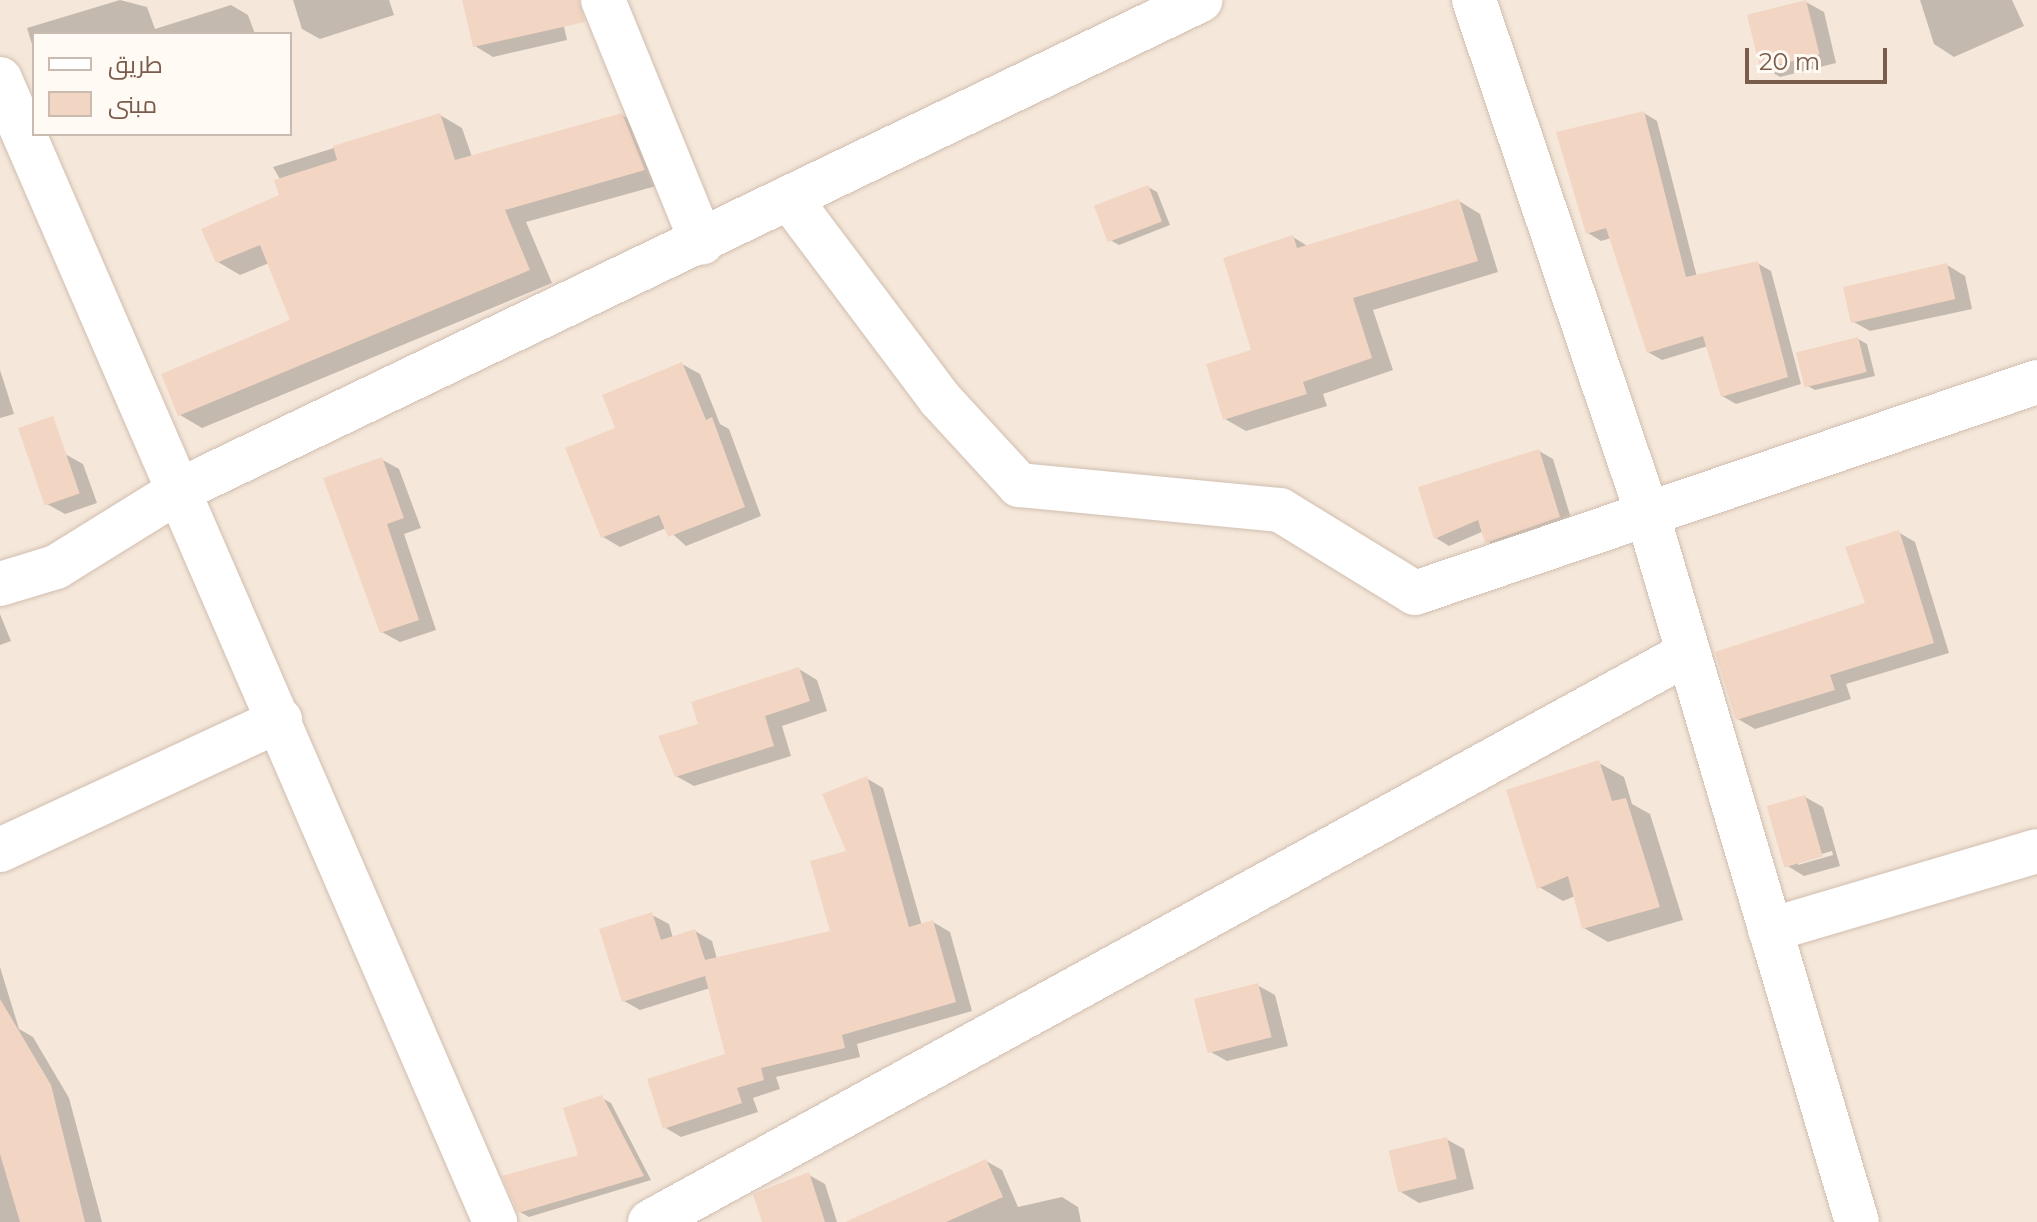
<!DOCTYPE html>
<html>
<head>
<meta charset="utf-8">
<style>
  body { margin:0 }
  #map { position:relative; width:2037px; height:1222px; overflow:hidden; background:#fdf6ec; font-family:Montserrat,Cairo,sans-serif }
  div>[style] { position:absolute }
  .residential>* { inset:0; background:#f5e8da }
  .shadow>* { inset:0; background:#0003 }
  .building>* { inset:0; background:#f3d5c3; transform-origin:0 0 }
  .roads { filter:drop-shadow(0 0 2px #d1beb0) drop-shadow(0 0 2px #d1beb0) }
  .street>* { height:44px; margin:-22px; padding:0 22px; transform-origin:22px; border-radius:22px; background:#fff }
  .secondary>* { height:44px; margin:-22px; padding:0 22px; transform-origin:22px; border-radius:22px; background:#fff }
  span { translate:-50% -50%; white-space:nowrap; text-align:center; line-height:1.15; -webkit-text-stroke:8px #fffaf3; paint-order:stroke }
  .legend { position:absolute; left:32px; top:32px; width:260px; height:104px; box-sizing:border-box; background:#fffaf3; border:2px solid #cabbb1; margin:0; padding:10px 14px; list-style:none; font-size:24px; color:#7a5c4d }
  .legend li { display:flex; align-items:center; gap:16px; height:40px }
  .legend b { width:40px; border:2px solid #cabbb1 }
  .scale { position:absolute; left:1745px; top:48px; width:142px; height:36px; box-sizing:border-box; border:4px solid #7a5c4d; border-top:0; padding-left:10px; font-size:24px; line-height:28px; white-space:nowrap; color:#7a5c4d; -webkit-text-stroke:6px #fffaf3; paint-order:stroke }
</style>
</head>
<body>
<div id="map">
  <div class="residential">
    <i style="clip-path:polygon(evenodd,0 0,2037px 0,2037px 1222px,0 1222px,0 0,34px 34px,290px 34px,290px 134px,34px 134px,34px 34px)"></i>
  </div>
  <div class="shadow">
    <i style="clip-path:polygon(120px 0,147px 7px,155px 29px,231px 5px,248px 15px,255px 34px,34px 34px,34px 51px,27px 28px)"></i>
    <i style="clip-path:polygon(293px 0,389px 0,394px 15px,320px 39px,302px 29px)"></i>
    <i style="clip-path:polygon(464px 0,558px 0,567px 40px,493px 57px,475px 46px)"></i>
    <i style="clip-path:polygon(1920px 0,2012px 0,2024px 26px,1954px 57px,1934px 44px)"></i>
    <i style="clip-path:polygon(1806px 2px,1824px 12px,1836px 63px,1780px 77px,1762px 66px)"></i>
    <i style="clip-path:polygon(1644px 113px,1657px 121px,1697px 277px,1757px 263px,1771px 271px,1801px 384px,1736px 404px,1722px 396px,1708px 346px,1662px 360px,1648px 352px,1611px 238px,1601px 241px,1588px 233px)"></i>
    <i style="clip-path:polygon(440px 115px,462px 128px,472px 157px,622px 115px,644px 128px,667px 183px,526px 222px,552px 283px,202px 428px,180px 415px,293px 321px,269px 263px,240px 275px,218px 262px,288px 193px,273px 167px)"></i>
    <i style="clip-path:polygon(1148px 187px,1157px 192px,1170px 225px,1119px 245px,1110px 240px)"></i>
    <i style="clip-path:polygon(1459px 201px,1480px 214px,1498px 272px,1373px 310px,1393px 370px,1323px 394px,1327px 406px,1246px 431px,1225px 419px,1293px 237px,1309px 247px)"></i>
    <i style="clip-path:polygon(1947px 265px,1965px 276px,1972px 309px,1870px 331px,1852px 321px)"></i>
    <i style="clip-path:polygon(1858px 339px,1867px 344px,1875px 376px,1815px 390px,1806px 385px)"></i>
    <i style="clip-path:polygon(682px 364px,700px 374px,720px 424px,729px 429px,761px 516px,686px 546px,666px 528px,620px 547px,603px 537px,618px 429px)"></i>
    <i style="clip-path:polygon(0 370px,14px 414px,0 418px)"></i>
    <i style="clip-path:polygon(1539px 451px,1553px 459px,1573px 525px,1501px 549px,1487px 541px,1484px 531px,1449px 546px,1436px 538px)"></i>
    <i style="clip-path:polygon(65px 454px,83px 464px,97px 503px,65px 514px,47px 504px)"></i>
    <i style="clip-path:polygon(381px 459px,399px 469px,421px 528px,404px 534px,436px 630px,400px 642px,382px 632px)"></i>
    <i style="clip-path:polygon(1898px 532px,1915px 542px,1949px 653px,1846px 684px,1851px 699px,1755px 729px,1738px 719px,1867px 604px)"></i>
    <i style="clip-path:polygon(0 614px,11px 641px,0 645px)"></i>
    <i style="clip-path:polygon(799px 669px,817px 680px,827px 711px,782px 726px,791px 756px,694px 786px,676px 776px,700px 725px)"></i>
    <i style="clip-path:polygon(1599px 763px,1624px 777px,1632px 804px,1650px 814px,1683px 920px,1608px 942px,1584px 928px,1575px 896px,1563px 901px,1539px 887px)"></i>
    <i style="clip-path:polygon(866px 778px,883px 788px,922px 926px,933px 922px,950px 932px,972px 1011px,857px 1044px,860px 1057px,776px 1077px,780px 1089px,753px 1098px,758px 1112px,681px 1137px,664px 1127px,727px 1056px,710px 988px,640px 1010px,624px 1001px,652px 915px,669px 924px,673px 938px,695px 931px,712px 941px,717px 959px,833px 932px)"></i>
    <i style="clip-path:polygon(evenodd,1805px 797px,1823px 807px,1840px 866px,1804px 876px,1786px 865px,1805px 797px,1832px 851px,1833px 855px,1798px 865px,1798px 861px,1832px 851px)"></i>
    <i style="clip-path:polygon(0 967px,19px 1029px,33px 1037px,69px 1098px,102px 1222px,0 1222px)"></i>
    <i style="clip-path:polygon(1257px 985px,1275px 995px,1288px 1046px,1227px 1061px,1209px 1051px)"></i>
    <i style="clip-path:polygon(602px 1098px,611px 1103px,651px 1180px,529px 1217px,520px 1212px,581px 1157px)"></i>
    <i style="clip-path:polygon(1446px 1139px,1464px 1149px,1474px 1189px,1419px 1203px,1401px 1192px)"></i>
    <i style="clip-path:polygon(986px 1161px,1002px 1170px,1018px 1207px,1062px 1197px,1078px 1207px,1081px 1222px,856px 1222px)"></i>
    <i style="clip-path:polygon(809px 1175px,825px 1184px,837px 1222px,764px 1222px)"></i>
  </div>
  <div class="building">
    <i style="clip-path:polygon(462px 0,579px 0,585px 22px,473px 47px)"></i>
    <i style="left:1806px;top:0;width:56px;height:61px;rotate:76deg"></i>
    <i style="clip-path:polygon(1644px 111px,1686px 277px,1758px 261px,1788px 377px,1721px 397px,1703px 336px,1647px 353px,1606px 228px,1586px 234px,1556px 132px)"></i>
    <i style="clip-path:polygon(440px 113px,455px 160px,622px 113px,645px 170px,505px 210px,530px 270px,178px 416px,161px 374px,290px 320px,260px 245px,216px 263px,201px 229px,279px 195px,274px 180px,337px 160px,333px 146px)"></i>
    <i style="left:1148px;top:185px;width:39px;height:58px;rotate:69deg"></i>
    <i style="clip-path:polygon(1459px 199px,1478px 261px,1353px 298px,1372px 358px,1303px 382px,1307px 394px,1223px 420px,1206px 364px,1251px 350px,1223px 258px,1293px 235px,1297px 248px)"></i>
    <i style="left:1947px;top:263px;width:37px;height:107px;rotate:77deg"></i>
    <i style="left:1858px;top:337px;width:36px;height:64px;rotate:76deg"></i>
    <i style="clip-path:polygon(682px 362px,706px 420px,712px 417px,745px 507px,668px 537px,659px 515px,601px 538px,565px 448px,615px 428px,602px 395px)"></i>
    <i style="left:53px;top:416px;width:82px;height:37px;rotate:71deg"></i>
    <i style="clip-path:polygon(1539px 449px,1560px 517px,1485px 543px,1478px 520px,1434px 539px,1418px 487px)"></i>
    <i style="clip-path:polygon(382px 457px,404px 518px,387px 524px,419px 620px,380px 633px,323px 478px)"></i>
    <i style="clip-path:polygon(1899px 530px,1934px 643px,1830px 675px,1835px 690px,1736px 720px,1715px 652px,1865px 603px,1845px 547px)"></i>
    <i style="clip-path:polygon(799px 667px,810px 701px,765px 716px,774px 746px,675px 777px,658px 736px,698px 724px,691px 702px)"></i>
    <i style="clip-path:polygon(1599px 760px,1612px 801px,1626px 798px,1660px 907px,1582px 929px,1568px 876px,1537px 889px,1506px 790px)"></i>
    <i style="clip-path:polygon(867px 776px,909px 927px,933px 920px,956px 1002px,842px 1035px,845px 1048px,761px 1068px,764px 1080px,737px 1088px,742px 1103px,663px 1129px,647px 1079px,725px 1054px,705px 976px,622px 1002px,599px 929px,652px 912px,661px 940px,695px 929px,705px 960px,830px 931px,810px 861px,846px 851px,822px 794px)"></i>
    <i style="left:1805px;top:795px;width:64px;height:40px;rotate:74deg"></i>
    <i style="left:1258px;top:983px;width:56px;height:66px;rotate:76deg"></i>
    <i style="clip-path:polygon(0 999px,51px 1085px,85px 1222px,20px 1222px,0 1154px)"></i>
    <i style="clip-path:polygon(602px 1095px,644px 1176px,518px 1213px,502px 1176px,578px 1155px,563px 1108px)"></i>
    <i style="left:1447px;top:1137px;width:43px;height:60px;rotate:77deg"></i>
    <i style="clip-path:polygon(986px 1159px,1003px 1197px,946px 1222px,845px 1222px)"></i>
    <i style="clip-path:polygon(809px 1172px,825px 1222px,762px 1222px,753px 1194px)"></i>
  </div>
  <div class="roads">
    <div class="street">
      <i style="left:603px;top:0;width:262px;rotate:67.8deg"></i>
      <i style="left:1474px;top:0;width:541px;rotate:71.36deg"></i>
      <i style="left:1647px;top:513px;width:739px;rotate:73.5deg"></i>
      <i style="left:789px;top:198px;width:251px;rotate:53.1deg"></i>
      <i style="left:940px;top:399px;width:117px;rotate:47.4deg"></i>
      <i style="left:1019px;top:485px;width:262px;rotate:5.5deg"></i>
      <i style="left:1280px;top:510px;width:158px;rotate:31.6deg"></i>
      <i style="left:1415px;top:593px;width:657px;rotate:-18.74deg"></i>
      <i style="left:0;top:584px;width:59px;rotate:-16.9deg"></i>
      <i style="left:56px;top:567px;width:146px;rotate:-31.8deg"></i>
      <i style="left:180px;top:490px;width:1132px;rotate:-25.64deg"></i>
      <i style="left:0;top:850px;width:309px;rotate:-24.9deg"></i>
      <i style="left:1770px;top:930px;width:278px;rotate:-16.5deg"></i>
      <i style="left:650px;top:1222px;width:1184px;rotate:-28.73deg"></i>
    </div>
    <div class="secondary">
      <i style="left:0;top:79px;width:1246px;rotate:66.58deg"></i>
    </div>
  </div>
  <ul class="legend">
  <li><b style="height:10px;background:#fff"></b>طريق</li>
  <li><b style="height:22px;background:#f3d5c3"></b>مبنى</li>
  </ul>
  <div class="scale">20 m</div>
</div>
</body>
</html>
